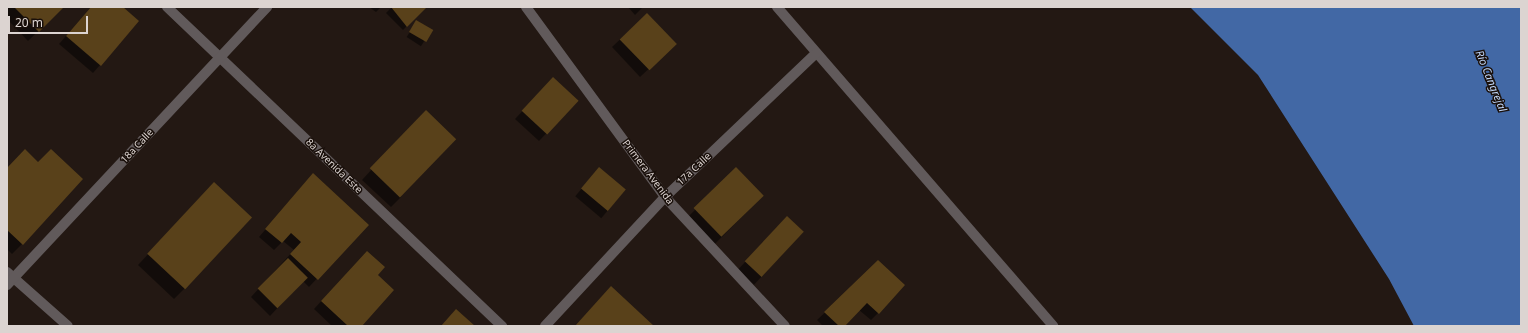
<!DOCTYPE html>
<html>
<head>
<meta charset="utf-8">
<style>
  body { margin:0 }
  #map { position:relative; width:1528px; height:333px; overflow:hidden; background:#231813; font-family:"Noto Sans",sans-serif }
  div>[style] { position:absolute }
  .water>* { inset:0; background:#4268a5 }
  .shadow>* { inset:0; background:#0007; transform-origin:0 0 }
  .building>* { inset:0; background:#59411a; transform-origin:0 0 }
  .minor>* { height:10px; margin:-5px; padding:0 5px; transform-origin:5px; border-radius:5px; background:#615a5b }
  span { translate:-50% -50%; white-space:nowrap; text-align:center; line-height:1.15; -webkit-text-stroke:3px #190f0a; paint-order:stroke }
  .street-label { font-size:10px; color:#dcd4d1 }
  .water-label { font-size:11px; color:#bed4f7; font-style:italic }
  .frame { position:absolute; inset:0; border:8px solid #dcd4d1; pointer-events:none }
  .scale { position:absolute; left:8px; top:16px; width:80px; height:18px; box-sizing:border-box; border:2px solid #dcd4d1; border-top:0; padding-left:5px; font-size:12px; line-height:14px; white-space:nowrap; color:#dcd4d1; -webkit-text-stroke:3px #190f0a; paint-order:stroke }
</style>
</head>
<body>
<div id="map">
  <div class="water">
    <i style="clip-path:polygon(1190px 7px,1521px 7px,1521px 326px,1414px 326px,1389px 279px,1258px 75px)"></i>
  </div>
  <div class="shadow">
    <i style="clip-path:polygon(7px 7px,63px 7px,28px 41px,7px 19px)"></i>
    <i style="clip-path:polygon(91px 7px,122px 7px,100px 65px,93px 73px,59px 44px)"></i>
    <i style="clip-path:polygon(369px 7px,381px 7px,376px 12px)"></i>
    <i style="clip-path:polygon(392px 7px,425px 7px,403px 30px,386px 13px)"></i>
    <i style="clip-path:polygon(628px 7px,643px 7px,635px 15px)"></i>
    <i style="clip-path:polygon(647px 14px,668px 51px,640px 77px,612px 47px)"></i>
    <i style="left:417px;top:21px;width:17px;height:19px;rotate:33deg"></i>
    <i style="clip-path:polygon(546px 86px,577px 101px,539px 141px,515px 119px)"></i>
    <i style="clip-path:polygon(416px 121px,401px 197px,391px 207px,362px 180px)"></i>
    <i style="left:599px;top:168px;width:34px;height:37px;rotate:40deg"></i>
    <i style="clip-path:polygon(7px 169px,22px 244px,12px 254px,7px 249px)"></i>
    <i style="left:736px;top:169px;width:38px;height:69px;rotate:45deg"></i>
    <i style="clip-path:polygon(306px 182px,367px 225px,309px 287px,303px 281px,270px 316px,251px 297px,294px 250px,283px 241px,274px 250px,259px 237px)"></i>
    <i style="clip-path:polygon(205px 193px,184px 289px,174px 299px,138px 265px)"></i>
    <i style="left:787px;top:217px;width:22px;height:72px;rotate:43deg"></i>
    <i style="clip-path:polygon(359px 260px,376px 275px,360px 326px,332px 326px,314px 309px)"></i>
    <i style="clip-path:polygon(878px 262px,878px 313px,871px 320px,859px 310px,843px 326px,823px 326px,817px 320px)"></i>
  </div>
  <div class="building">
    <i style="clip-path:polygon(14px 7px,64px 7px,39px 32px)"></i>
    <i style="clip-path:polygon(91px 7px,123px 7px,139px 21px,101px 66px,66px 36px)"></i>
    <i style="clip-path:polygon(391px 7px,427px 7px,407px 27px)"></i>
    <i style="left:647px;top:13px;width:43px;height:38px;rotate:46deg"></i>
    <i style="left:416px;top:20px;width:20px;height:14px;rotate:30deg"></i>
    <i style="left:553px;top:77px;width:35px;height:46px;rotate:43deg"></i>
    <i style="left:426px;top:110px;width:42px;height:81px;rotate:44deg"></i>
    <i style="clip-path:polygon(25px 149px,38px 162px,51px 149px,83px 179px,23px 245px,7px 230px,7px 168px)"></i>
    <i style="left:599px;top:167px;width:35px;height:28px;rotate:40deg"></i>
    <i style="left:736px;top:167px;width:40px;height:59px;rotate:46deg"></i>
    <i style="clip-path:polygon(313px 173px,369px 225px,318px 280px,290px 254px,301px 242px,291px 233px,282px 243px,265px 229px)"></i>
    <i style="left:214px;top:182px;width:52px;height:98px;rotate:43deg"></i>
    <i style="left:787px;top:216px;width:23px;height:62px;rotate:43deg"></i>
    <i style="clip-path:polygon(367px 251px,385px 267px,378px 275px,394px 290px,362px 326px,348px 326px,321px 301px)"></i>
    <i style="left:288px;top:258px;width:28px;height:43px;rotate:45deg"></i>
    <i style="clip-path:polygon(878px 260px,905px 285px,879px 314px,867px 303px,845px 326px,839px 326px,824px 312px)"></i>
    <i style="clip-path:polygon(611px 286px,654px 326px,575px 326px)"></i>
    <i style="clip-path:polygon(456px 309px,475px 326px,441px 326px)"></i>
  </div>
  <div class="minor">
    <i style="left:167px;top:7px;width:463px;rotate:43.6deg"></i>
    <i style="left:526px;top:7px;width:235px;rotate:53.8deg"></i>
    <i style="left:665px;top:197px;width:176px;rotate:47.1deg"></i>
    <i style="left:777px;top:7px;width:422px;rotate:49.1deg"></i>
    <i style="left:7px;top:272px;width:81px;rotate:41.5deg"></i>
    <i style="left:7px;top:285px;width:381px;rotate:-46.9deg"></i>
    <i style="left:545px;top:326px;width:176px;rotate:-47.1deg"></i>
    <i style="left:665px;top:197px;width:209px;rotate:-43.6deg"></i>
  </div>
  <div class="street-label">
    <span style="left:137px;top:146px;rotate:-47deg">18a Calle</span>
    <span style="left:334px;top:166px;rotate:44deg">8a Avenida Este</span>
    <span style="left:694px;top:169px;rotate:-43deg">17a Calle</span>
    <span style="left:648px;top:172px;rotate:53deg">Primera Avenida</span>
  </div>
  <div class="water-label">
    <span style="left:1491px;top:81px;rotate:68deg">Río Cangrejal</span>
  </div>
  <div class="frame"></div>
  <div class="scale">20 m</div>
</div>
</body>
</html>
